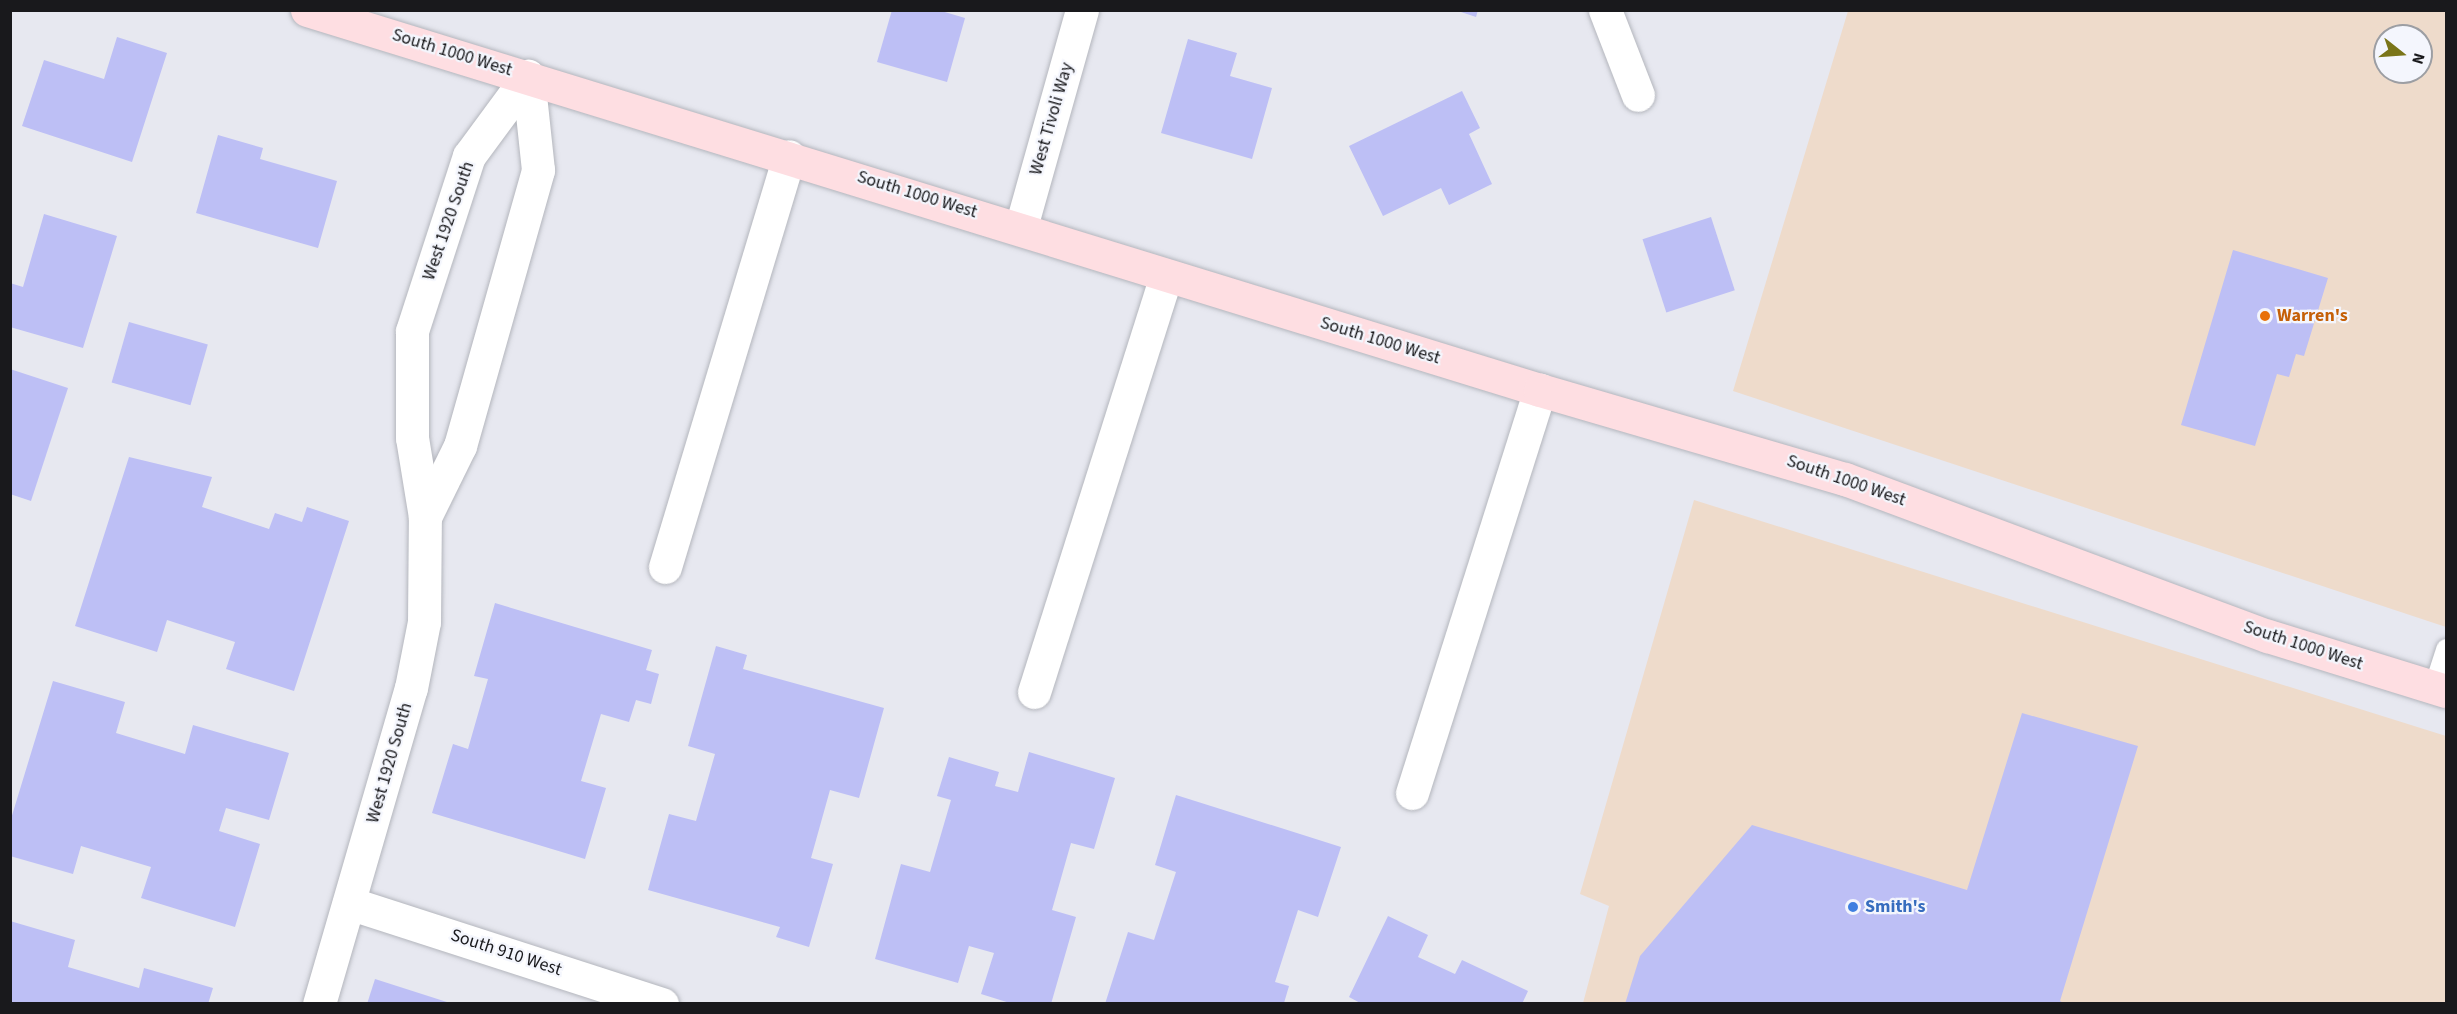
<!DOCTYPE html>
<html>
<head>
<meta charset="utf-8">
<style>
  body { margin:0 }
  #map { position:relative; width:2457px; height:1014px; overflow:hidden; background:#e7e8f0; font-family:"Source Sans 3",sans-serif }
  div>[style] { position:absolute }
  .commercial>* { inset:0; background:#eedbcb }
  .building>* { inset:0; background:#bdbff5; transform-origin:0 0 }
  .roads { filter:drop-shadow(0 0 2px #b4b6bd) drop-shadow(0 0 2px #b4b6bd) }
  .service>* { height:20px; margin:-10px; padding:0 10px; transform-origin:10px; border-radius:10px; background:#fff }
  .minor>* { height:33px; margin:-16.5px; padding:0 16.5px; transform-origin:16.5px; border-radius:16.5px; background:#fff }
  .secondary>* { height:33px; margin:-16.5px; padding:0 16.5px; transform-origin:16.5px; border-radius:16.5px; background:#fedee2 }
  .dots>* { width:16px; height:16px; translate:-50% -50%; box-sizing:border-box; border:3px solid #f4f6fd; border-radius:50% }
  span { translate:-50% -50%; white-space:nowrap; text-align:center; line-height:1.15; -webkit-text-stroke:4.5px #f4f6fd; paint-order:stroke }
  .street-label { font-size:18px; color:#19191c }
  .food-label { font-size:18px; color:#c56008; font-weight:700 }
  .left { translate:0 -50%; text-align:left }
  .shop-label { font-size:18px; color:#366cbe; font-weight:700 }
  .frame { position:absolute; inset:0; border:12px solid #19191c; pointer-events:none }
  .north { position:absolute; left:2373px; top:24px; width:60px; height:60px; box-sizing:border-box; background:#f4f6fd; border:2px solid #9c9ea3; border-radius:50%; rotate:107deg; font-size:16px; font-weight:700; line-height:24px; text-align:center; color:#19191c }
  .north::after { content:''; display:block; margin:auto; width:21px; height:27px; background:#7a7519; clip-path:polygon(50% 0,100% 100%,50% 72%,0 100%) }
</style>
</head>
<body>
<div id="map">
  <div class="commercial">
    <i style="clip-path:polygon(evenodd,1848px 11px,2446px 11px,2446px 627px,1733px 391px,1848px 11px,2385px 36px,2421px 36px,2421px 72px,2385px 72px,2385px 36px)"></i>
    <i style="clip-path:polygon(1694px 500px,2446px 736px,2446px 1003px,1583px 1003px,1609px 906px,1580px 894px)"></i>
  </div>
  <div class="building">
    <i style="clip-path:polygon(892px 10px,938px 10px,965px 18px,947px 82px,877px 62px)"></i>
    <i style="clip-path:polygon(1455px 10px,1478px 10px,1476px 17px)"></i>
    <i style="clip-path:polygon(117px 37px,167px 53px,132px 162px,22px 126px,44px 60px,104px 79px)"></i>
    <i style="clip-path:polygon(1188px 39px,1237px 53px,1230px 76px,1272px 88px,1252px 159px,1161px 133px)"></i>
    <i style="clip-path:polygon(1462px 91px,1480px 128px,1469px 134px,1492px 184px,1449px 205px,1441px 188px,1383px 216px,1349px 146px)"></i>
    <i style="clip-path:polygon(218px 135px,263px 148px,260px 159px,337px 181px,318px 248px,196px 213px)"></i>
    <i style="clip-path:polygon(44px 214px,117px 236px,83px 348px,10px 327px,10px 283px,23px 287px)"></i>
    <i style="left:1711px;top:217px;width:77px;height:72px;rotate:72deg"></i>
    <i style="clip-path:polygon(2233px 250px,2328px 278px,2304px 356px,2296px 354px,2289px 377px,2277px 374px,2255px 446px,2181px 425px)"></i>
    <i style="left:129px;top:322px;width:82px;height:63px;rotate:16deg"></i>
    <i style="clip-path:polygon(10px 369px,68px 388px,31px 501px,10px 494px)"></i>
    <i style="clip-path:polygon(129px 457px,212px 477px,202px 507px,269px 529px,275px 513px,302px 522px,307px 507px,349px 521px,294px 691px,226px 669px,235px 642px,167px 620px,157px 652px,75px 626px)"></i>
    <i style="clip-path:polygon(495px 603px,652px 650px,646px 670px,659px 674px,651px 704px,636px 700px,629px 722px,601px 714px,581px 781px,606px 788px,585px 859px,432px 813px,453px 744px,468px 749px,488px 679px,474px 676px)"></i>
    <i style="clip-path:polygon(716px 646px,747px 655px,743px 669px,884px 708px,859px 798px,830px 790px,811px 858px,833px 864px,809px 947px,776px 937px,780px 927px,648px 890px,669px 814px,696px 821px,715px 754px,688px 746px)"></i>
    <i style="clip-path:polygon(53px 681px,125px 702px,116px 733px,185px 754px,193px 725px,289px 753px,269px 820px,226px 808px,219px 831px,260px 844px,235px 927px,141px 898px,151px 867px,81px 846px,73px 874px,10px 856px,10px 822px)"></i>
    <i style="clip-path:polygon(2022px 713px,2138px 746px,2060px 1001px,2065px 1004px,1625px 1004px,1640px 956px,1752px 825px,1967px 890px)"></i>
    <i style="clip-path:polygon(1029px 752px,1115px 778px,1094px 849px,1071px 843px,1052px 910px,1076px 917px,1051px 1004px,1013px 1004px,981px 994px,994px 953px,969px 946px,958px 983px,875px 959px,901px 864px,930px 872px,951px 800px,937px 796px,949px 757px,999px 772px,995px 786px,1018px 792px)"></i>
    <i style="clip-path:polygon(1176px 795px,1341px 847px,1318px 917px,1298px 910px,1275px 982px,1289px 986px,1284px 1003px,1105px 1004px,1128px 932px,1154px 940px,1176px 872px,1155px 865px)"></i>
    <i style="clip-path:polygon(1388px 916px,1428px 935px,1418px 957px,1455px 974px,1462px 960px,1528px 991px,1522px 1004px,1362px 1004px,1349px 997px)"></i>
    <i style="clip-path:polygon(10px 921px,75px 940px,68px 967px,139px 988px,144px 968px,213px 988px,208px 1004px,10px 1004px)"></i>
    <i style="clip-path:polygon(375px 979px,450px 1003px,450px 1004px,367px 1004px)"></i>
  </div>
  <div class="roads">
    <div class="service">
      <i style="left:2434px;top:687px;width:40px;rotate:-72deg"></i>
    </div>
    <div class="minor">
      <i style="left:1605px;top:10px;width:91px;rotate:68.8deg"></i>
      <i style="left:1021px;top:227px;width:225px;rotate:-74.3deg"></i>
      <i style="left:425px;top:517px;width:79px;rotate:-63.8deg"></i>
      <i style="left:460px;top:446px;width:287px;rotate:-74.2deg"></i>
      <i style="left:538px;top:170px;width:95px;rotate:-96.1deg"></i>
      <i style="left:665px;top:567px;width:429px;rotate:-73.2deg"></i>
      <i style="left:1034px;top:692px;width:436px;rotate:-72.4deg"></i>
      <i style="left:1412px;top:793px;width:423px;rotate:-72.4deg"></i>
      <i style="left:349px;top:903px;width:329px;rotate:17.9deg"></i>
      <i style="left:319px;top:1004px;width:329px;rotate:-73.8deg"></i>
      <i style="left:411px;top:688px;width:67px;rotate:-78.9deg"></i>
      <i style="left:424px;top:622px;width:105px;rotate:-89.5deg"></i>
      <i style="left:425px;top:517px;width:80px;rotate:-99.3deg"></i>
      <i style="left:412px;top:438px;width:107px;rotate:-90deg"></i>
      <i style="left:412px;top:331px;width:184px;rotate:-72deg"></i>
      <i style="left:469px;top:156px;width:99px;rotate:-53.6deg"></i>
    </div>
    <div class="secondary">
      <i style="left:307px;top:10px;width:1290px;rotate:17.13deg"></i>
      <i style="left:1540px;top:390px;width:318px;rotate:16.3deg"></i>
      <i style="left:1845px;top:479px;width:451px;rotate:20.4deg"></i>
      <i style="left:2268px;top:636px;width:186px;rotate:17.2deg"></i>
    </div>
  </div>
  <div class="dots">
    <i style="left:2265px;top:316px;background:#e8710a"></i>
    <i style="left:1853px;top:907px;background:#3f7fe0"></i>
  </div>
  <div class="street-label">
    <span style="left:452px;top:53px;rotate:17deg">South 1000 West</span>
    <span style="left:1052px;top:119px;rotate:-74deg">West Tivoli Way</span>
    <span style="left:917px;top:195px;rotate:17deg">South 1000 West</span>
    <span style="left:449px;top:221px;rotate:-71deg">West 1920 South</span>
    <span style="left:1380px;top:341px;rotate:17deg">South 1000 West</span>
    <span style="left:1846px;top:481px;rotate:19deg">South 1000 West</span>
    <span style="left:2303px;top:646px;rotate:18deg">South 1000 West</span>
    <span style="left:390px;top:763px;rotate:-74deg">West 1920 South</span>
    <span style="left:506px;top:953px;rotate:18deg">South 910 West</span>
  </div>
  <div class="food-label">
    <span class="left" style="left:2277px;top:316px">Warren's</span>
  </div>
  <div class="shop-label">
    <span class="left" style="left:1865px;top:907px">Smith's</span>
  </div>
  <div class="frame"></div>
  <div class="north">N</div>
</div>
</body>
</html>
